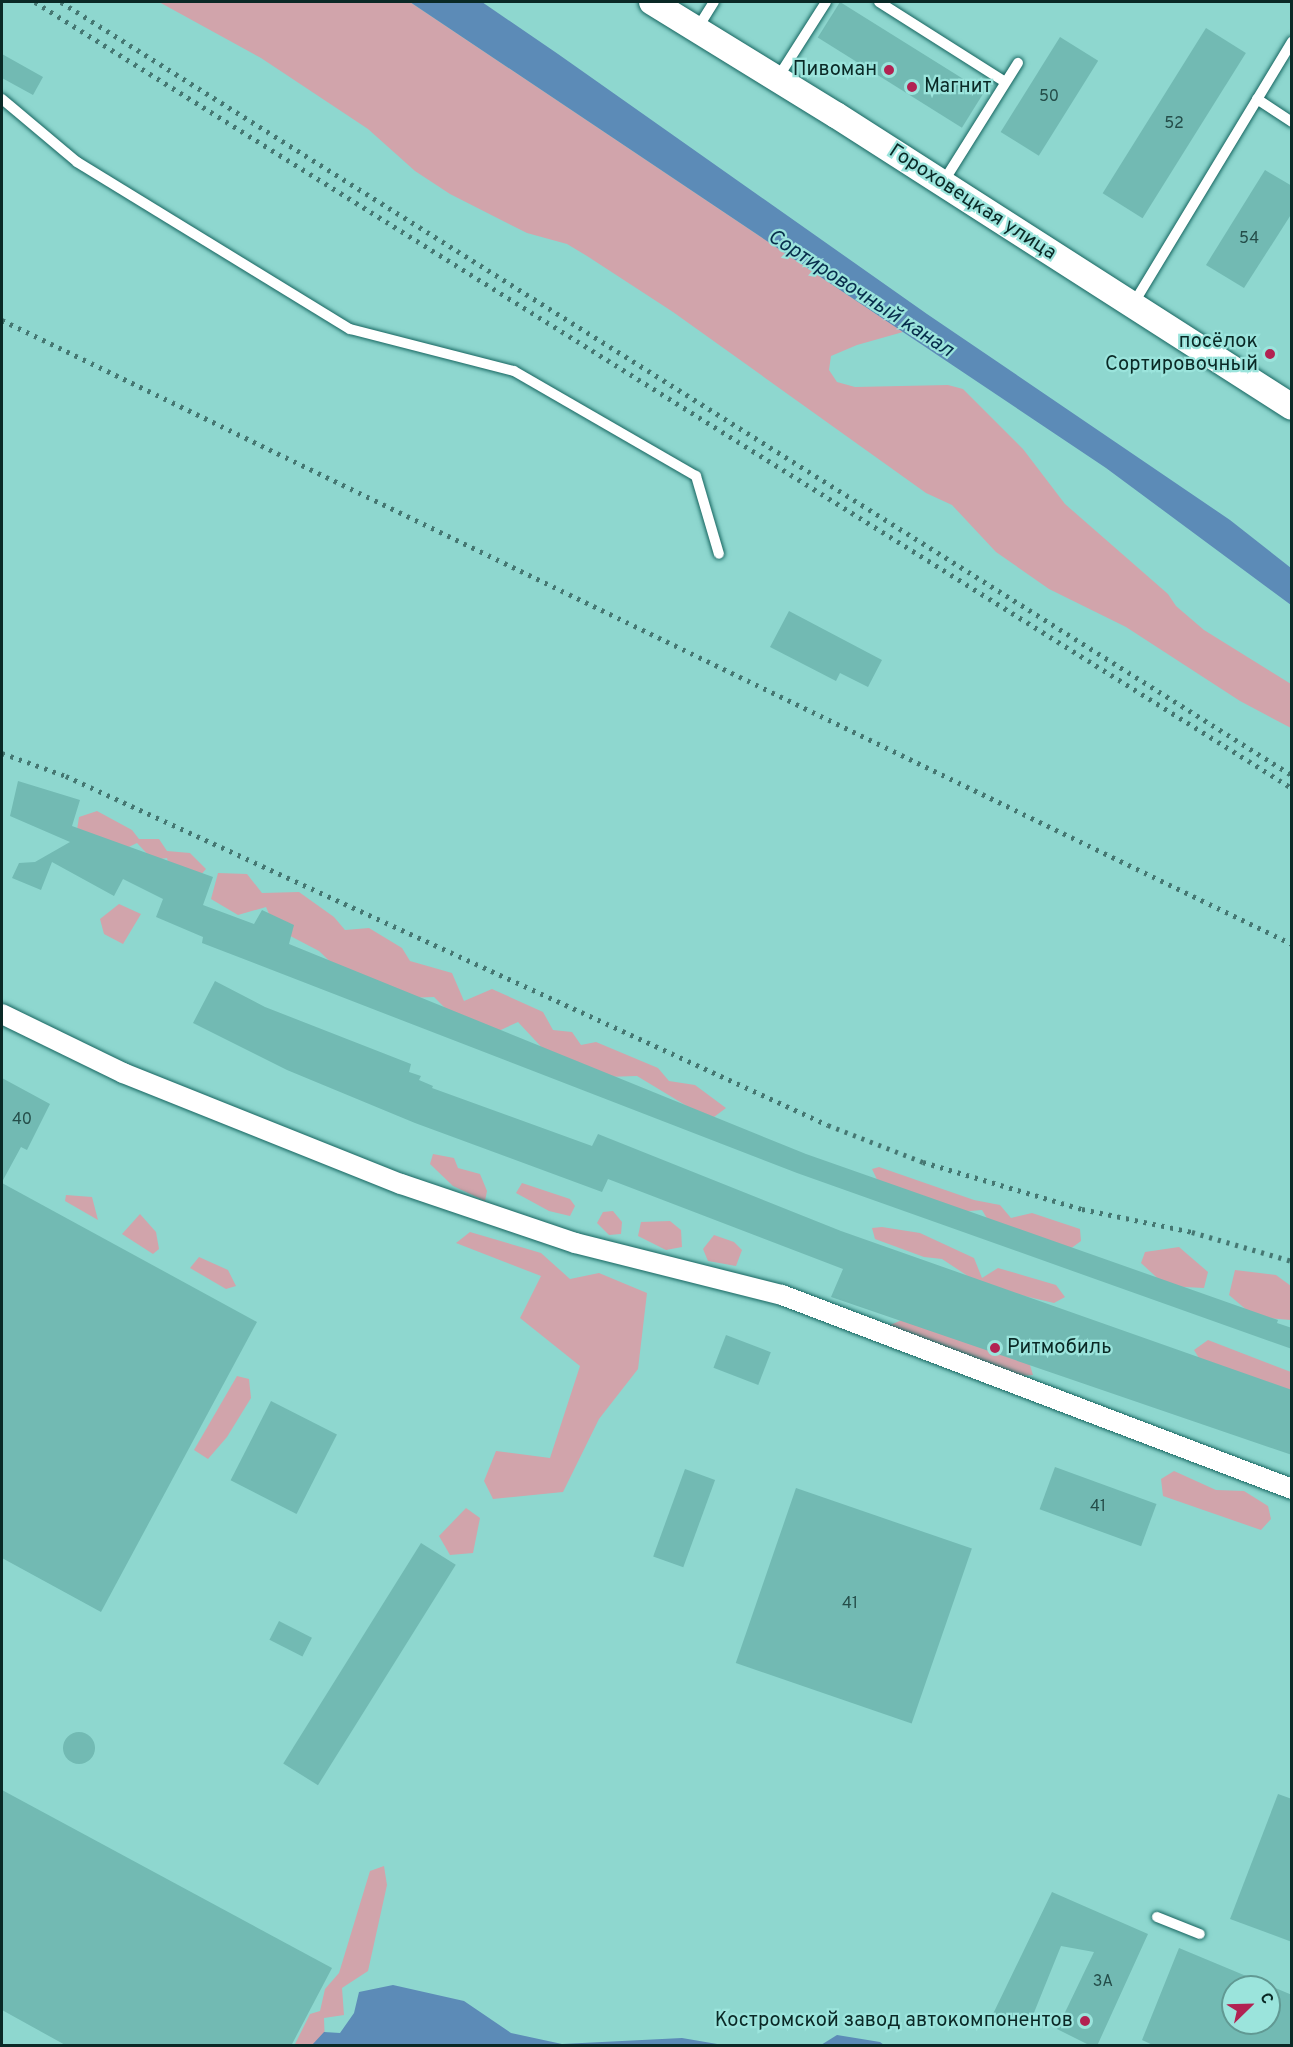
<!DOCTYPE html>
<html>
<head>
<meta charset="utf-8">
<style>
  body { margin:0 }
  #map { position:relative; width:1293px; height:2047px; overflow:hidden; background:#8ed7cf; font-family:Overpass,sans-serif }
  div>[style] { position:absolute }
  .green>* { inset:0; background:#d1a4ab }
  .water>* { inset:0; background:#5c8bb7 }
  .building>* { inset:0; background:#72bab3; transform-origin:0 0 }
  .round { border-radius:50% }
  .roads { filter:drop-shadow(0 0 2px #166560) drop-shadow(0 0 2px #166560) }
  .service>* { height:10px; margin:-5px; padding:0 5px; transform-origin:5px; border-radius:5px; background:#fff }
  .minor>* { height:20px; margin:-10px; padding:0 10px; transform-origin:10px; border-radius:10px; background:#fff }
  .tertiary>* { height:26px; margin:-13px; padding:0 13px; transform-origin:13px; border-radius:13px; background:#fff }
  .rail>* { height:4.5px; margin-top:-2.25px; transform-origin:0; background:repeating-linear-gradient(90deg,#457772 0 3px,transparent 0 9px) }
  .dots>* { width:16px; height:16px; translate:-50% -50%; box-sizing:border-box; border:3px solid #9be4dc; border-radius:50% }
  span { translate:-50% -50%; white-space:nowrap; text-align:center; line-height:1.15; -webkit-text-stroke:4.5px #9be4dc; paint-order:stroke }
  .number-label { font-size:16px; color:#244d49 }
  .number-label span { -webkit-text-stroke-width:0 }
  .poi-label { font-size:20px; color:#0a2926 }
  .right { translate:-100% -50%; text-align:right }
  .left { translate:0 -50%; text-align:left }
  .street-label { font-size:20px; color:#0a2926 }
  .water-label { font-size:21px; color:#082e4c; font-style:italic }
  .frame { position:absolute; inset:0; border:3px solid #0a2926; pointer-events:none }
  .north { position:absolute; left:1221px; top:1975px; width:60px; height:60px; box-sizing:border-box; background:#9be4dc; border:2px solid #619993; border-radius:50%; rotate:67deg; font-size:16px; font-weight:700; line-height:24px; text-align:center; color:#0a2926 }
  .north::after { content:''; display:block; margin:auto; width:21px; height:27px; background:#b22252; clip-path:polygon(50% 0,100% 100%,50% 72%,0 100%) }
</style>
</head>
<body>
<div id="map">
  <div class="green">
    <i style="clip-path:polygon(159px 2px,410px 2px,903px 332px,857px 345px,831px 356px,829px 370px,837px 382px,855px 387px,948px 385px,963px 389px,1023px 449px,1065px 504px,1168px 594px,1176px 606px,1204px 630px,1291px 684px,1291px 728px,1240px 701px,1126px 627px,1049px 589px,996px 552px,952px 505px,926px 493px,673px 312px,587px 256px,567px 244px,527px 233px,450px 194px,415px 171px,368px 129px,261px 58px)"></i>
    <i style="clip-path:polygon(97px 811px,132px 830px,139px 839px,159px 839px,167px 851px,190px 853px,206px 869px,188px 889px,174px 883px,167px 858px,153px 860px,137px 843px,116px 853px,77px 830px,79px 817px)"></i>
    <i style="clip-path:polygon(218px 873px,247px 874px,262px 893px,299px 892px,334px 917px,345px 930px,369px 928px,402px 948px,410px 961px,452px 973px,464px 1001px,492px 989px,543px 1012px,553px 1030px,572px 1032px,581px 1045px,596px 1042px,658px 1068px,669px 1081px,695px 1085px,726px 1108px,710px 1120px,637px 1076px,605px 1077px,547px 1053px,518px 1022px,492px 1034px,462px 1025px,434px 997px,404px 998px,343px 974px,319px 951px,275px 928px,266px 907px,238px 915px,211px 899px)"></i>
    <i style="clip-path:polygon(119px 904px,141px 914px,123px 944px,104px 934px,100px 919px)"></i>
    <i style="clip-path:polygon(433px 1154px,454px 1158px,458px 1168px,480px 1174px,487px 1191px,485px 1201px,453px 1186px,430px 1164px)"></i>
    <i style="clip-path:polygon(879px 1167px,974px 1200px,1000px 1205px,1011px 1218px,1032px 1213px,1080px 1229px,1081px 1241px,1062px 1255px,991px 1225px,982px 1210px,947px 1213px,881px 1188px,872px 1169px)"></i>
    <i style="clip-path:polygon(522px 1183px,570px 1199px,575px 1206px,570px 1216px,549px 1211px,516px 1193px)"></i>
    <i style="clip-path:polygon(66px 1195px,92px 1197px,98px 1220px,65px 1201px)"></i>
    <i style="clip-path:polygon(613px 1211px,622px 1222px,621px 1234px,609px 1235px,597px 1223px,603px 1212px)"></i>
    <i style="clip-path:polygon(140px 1214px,156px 1232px,159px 1249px,153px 1254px,122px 1234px)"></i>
    <i style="clip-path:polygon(670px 1221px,681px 1230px,682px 1247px,666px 1250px,638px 1236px,641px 1222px)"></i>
    <i style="clip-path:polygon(882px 1227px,920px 1233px,974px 1258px,982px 1278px,998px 1268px,1056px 1285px,1065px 1297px,1054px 1303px,983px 1286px,942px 1259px,924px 1257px,875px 1239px,872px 1228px)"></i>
    <i style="clip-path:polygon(470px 1232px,541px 1253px,570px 1279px,599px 1273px,647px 1293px,638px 1369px,599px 1419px,563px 1492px,493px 1499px,484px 1481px,496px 1451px,550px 1458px,580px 1366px,520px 1318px,541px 1276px,456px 1243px)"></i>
    <i style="clip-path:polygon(714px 1235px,734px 1242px,742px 1250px,736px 1266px,708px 1261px,703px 1249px)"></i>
    <i style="clip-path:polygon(1179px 1247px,1208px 1272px,1204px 1288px,1166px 1286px,1141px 1263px,1145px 1252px)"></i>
    <i style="clip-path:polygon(199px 1257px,228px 1270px,236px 1286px,226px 1289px,190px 1268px)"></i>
    <i style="clip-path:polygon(1235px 1270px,1276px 1275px,1291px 1286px,1291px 1320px,1255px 1317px,1229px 1295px)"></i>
    <i style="clip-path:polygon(912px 1316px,1028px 1359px,1033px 1375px,1021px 1376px,896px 1335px,890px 1325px)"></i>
    <i style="clip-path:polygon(1208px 1340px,1291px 1372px,1291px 1395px,1202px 1363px,1194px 1350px)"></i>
    <i style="clip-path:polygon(237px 1376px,249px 1379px,251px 1398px,227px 1437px,208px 1459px,194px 1450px)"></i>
    <i style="clip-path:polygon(1174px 1471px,1216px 1490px,1244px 1491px,1268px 1506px,1271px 1519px,1261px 1530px,1163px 1496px,1161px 1479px)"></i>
    <i style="clip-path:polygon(466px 1508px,480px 1518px,473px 1553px,450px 1555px,439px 1536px)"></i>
    <i style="clip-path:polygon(384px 1866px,387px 1885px,368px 1971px,342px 1988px,344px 2015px,324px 2018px,325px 2045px,294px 2046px,310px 2014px,320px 2011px,325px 1989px,339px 1973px,370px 1871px)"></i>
  </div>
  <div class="water">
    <i style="clip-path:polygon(410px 2px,482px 2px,558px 54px,927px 314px,1230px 520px,1291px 568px,1291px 605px,1106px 468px)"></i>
    <i style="clip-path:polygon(393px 1985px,464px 2001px,511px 2033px,562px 2044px,682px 2038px,723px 2045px,312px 2045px,324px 2032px,340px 2033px,354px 2013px,359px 1992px)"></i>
    <i style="clip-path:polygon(837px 2035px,880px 2042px,884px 2045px,821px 2045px)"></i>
  </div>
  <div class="building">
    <i style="left:840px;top:2px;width:170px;height:42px;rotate:32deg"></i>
    <i style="left:1206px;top:28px;width:47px;height:195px;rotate:32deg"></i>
    <i style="left:1060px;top:37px;width:45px;height:112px;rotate:32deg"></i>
    <i style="clip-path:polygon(2px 54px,43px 77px,33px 95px,2px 78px)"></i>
    <i style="clip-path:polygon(1265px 170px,1292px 186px,1292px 213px,1244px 288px,1206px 265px)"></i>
    <i style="clip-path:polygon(789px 611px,882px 660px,868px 687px,840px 673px,836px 681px,770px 647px)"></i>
    <i style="clip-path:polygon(18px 781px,80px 800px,72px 826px,213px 877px,203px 905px,254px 924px,262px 910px,294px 925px,289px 944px,806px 1154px,1278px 1320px,1277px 1323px,1292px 1328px,1292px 1349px,797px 1173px,202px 943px,203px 937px,156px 917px,163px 899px,123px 879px,114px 896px,52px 862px,41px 890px,12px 878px,19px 863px,35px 862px,70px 842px,10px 816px)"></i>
    <i style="clip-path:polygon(215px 981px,265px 1007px,411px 1064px,409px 1072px,421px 1076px,419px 1080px,433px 1086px,432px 1088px,592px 1146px,598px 1134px,841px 1231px,1292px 1390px,1292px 1455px,831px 1297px,843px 1269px,608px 1179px,602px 1192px,415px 1123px,287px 1070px,193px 1023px)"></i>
    <i style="clip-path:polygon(2px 1078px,50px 1104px,27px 1150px,21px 1147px,2px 1182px)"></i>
    <i style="clip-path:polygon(2px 1183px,257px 1322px,101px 1612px,2px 1558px)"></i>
    <i style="left:726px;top:1335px;width:48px;height:35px;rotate:21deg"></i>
    <i style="left:271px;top:1401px;width:74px;height:89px;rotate:27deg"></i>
    <i style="left:1055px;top:1467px;width:108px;height:45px;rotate:20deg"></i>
    <i style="left:685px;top:1469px;width:32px;height:93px;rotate:20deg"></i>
    <i style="left:796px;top:1488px;width:186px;height:185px;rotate:19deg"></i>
    <i style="left:421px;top:1543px;width:41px;height:260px;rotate:32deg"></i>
    <i style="left:279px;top:1621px;width:37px;height:21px;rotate:27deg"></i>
    <i class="round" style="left:63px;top:1732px;width:32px;height:32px"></i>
    <i style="clip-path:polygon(2px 1790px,332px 1968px,291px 2046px,67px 2046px,2px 2010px)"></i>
    <i style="clip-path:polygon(1278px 1794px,1292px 1799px,1292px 1942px,1230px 1919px)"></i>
    <i style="clip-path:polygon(1052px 1892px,1148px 1934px,1097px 2046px,1091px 2046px,1057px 2029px,1094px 1952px,1061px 1946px,1029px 2025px,992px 2016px)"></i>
    <i style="clip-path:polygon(evenodd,1179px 1948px,1292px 1995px,1292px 2046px,1155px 2046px,1142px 2040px,1179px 1948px,1233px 1987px,1269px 1987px,1269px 2023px,1233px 2023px,1233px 1987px)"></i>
  </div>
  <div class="roads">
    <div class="service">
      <i style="left:879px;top:2px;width:149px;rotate:32.4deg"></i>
      <i style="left:697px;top:29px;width:32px;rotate:-58deg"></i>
      <i style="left:777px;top:79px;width:91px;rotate:-57.5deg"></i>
      <i style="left:2px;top:99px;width:98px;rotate:40deg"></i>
      <i style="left:77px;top:162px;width:320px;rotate:31.5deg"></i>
      <i style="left:350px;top:329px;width:169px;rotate:14.4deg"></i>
      <i style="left:514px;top:371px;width:210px;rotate:30deg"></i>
      <i style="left:696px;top:476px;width:81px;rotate:73.6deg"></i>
      <i style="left:1257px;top:99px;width:42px;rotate:33.3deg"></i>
      <i style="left:942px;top:184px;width:143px;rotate:-57.9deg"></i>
      <i style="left:1132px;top:306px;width:309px;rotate:-58.8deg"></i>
      <i style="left:1157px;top:1917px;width:46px;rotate:21.6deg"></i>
    </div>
    <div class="minor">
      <i style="left:2px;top:1014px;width:135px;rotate:26deg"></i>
      <i style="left:123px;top:1073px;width:299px;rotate:21.8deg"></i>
      <i style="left:401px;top:1184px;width:184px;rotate:18.7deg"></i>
      <i style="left:575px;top:1243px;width:213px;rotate:14.1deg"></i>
      <i style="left:782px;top:1295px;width:546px;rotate:20.83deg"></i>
    </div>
    <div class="tertiary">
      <i style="left:652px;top:2px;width:216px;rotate:31.6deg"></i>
      <i style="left:836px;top:115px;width:541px;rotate:32.63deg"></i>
    </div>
  </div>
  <div class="rail">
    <i style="left:35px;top:2px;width:1483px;rotate:32.02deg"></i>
    <i style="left:61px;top:2px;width:1454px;rotate:32.13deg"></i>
    <i style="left:2px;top:320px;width:1433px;rotate:25.81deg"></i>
    <i style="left:2px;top:753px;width:68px;rotate:19.8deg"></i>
    <i style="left:66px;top:776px;width:838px;rotate:24.61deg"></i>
    <i style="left:828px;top:1125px;width:102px;rotate:21.3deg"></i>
    <i style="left:923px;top:1162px;width:166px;rotate:16.5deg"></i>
    <i style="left:1082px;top:1209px;width:112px;rotate:11.8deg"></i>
    <i style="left:1192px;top:1232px;width:104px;rotate:16.2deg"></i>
  </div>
  <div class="dots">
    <i style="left:889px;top:70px;background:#b22252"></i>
    <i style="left:912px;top:87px;background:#b22252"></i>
    <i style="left:1270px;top:354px;background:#b22252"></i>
    <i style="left:995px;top:1348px;background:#b22252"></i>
    <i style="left:1085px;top:2021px;background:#b22252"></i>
  </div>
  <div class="number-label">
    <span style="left:1049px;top:97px">50</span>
    <span style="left:1174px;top:124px">52</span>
    <span style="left:1249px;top:239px">54</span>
    <span style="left:22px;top:1120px">40</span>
    <span style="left:1098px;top:1507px">41</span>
    <span style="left:850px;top:1604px">41</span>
    <span style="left:1103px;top:1982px">3А</span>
  </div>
  <div class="poi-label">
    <span class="right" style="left:877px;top:70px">Пивоман</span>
    <span class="left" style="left:924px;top:87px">Магнит</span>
    <span class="right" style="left:1258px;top:354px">посёлок<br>Сортировочный</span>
    <span class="left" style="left:1007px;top:1348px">Ритмобиль</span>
    <span class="right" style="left:1073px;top:2021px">Костромской завод автокомпонентов</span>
  </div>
  <div class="street-label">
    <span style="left:972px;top:203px;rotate:33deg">Гороховецкая улица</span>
  </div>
  <div class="water-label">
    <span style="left:860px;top:294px;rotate:33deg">Сортировочный канал</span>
  </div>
  <div class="frame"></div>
  <div class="north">С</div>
</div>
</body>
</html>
